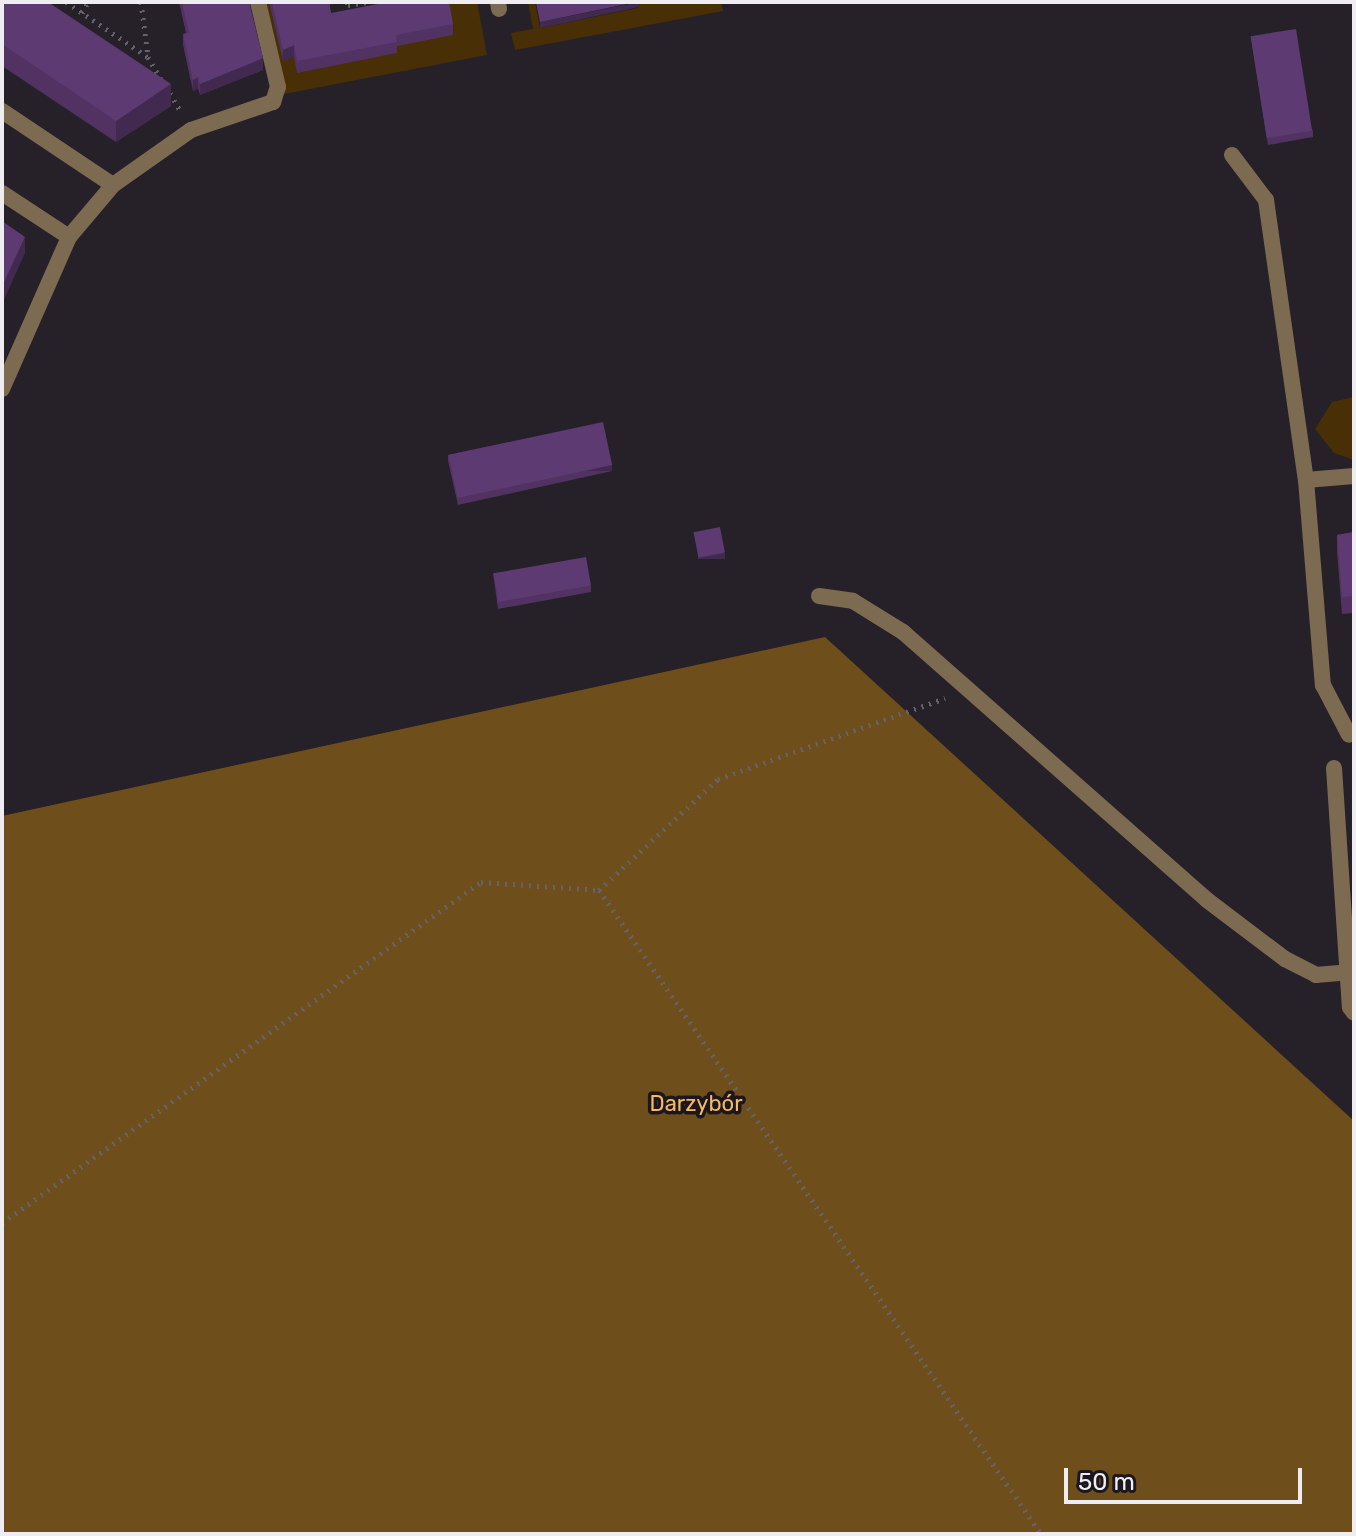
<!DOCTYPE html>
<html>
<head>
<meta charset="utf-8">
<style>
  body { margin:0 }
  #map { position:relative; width:1356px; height:1536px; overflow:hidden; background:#262029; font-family:Rubik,sans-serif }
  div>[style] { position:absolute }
  .green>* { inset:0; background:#482f05 }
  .forest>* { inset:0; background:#6e4e1b }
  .path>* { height:5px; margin-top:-2.5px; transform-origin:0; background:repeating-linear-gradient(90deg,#67626a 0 2px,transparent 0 8px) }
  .service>* { height:16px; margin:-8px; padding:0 8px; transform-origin:8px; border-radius:8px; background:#7d6b51 }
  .minor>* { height:16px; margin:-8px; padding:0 8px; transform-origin:8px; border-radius:8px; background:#7d6b51 }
  .wall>* { inset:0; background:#513262 }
  .shaded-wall>* { inset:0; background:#422950; transform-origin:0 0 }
  .building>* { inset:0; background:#5e3a72; transform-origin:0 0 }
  span { translate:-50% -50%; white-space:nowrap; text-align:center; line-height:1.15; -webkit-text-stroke:7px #1c171f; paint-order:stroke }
  .park-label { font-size:22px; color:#f6ba5f }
  .frame { position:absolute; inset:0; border:4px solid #f0edf2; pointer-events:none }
  .scale { position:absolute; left:1064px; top:1468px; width:238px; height:36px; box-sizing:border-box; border:4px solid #f0edf2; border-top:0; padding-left:10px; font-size:24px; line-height:28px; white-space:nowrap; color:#f0edf2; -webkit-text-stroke:6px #1c171f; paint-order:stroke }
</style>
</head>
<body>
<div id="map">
  <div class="green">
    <i style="clip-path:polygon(263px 2px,340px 2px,320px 8px,364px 59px,396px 53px,396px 46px,447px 2px,477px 2px,487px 55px,284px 94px)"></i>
    <i style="clip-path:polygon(528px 2px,535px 2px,540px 28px,638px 8px,638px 2px,721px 2px,723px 11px,515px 50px,511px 33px,533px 29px)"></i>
    <i style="clip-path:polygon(1354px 397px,1354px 460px,1334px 453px,1315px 429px,1332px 402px)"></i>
  </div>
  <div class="forest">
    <i style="clip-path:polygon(825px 637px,1354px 1121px,1354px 1534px,2px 1534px,2px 816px)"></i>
  </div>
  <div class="path">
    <i style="left:66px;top:2px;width:99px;rotate:33.9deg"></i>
    <i style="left:148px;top:57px;width:28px;rotate:60deg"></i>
    <i style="left:141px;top:2px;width:54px;rotate:82.6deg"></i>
    <i style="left:347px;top:2px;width:3px;rotate:72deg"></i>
    <i style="left:348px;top:5px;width:19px;rotate:-9deg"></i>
    <i style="left:82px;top:13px;width:13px;rotate:-61deg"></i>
    <i style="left:170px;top:93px;width:22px;rotate:60deg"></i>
    <i style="left:599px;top:890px;width:163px;rotate:-43deg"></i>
    <i style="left:718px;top:779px;width:241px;rotate:-19.6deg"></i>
    <i style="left:2px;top:1223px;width:588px;rotate:-35.45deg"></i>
    <i style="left:481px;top:882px;width:118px;rotate:3.9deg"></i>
    <i style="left:599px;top:890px;width:781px;rotate:55.54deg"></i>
  </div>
  <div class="service">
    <i style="left:498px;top:2px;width:7px;rotate:82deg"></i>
    <i style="left:1232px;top:155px;width:56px;rotate:52.9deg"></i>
    <i style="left:1266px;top:200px;width:283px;rotate:81.9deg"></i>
    <i style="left:1306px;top:480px;width:206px;rotate:85.3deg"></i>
    <i style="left:1323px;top:685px;width:56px;rotate:62.5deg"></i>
    <i style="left:2px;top:389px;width:166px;rotate:-66.2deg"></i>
    <i style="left:69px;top:237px;width:68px;rotate:-49.8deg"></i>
    <i style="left:113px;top:185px;width:95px;rotate:-35.2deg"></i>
    <i style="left:191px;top:130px;width:87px;rotate:-18.9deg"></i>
    <i style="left:273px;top:102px;width:16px;rotate:-72deg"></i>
    <i style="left:278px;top:87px;width:87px;rotate:-103.2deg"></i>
    <i style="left:1306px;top:480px;width:48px;rotate:-4.8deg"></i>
    <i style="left:819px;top:596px;width:34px;rotate:8deg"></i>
    <i style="left:853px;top:601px;width:59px;rotate:31.8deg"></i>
    <i style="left:903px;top:632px;width:405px;rotate:41.4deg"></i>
    <i style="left:1207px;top:900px;width:98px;rotate:37.1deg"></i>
    <i style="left:1285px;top:959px;width:35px;rotate:27deg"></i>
    <i style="left:1316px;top:975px;width:32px;rotate:-5deg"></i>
    <i style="left:1334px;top:768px;width:240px;rotate:86.2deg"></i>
    <i style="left:1350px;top:1007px;width:7px;rotate:56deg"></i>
  </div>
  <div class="minor">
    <i style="left:2px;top:111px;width:133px;rotate:33.7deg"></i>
    <i style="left:2px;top:193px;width:80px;rotate:33.3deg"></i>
  </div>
  <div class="wall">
    <i style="clip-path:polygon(2px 2px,171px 106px,116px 142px,2px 66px)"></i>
    <i style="clip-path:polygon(179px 2px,249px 2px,263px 70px,200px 95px,198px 88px,193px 91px,183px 45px,183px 34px,186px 33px)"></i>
    <i style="clip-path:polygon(269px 2px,329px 2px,331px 13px,453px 24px,453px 35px,397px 46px,397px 53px,297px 73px,294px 57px,283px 61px)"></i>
    <i style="clip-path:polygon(1251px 37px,1313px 131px,1313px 137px,1268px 145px)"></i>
    <i style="clip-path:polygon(448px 455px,612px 471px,458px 505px,448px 461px)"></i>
    <i style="clip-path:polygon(1354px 532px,1354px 613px,1342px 614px,1337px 552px,1337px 535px)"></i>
    <i style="clip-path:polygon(493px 573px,591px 586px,591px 592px,498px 609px)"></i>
  </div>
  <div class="shaded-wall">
    <i style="clip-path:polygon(639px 2px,639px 7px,540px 28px,540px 22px)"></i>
    <i style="clip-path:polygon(294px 45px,294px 57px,283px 61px,283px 50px)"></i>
    <i style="clip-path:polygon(263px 58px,263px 70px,200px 95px,200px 84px)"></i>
    <i style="clip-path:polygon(198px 77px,198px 88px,193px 91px,193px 80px)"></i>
    <i style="clip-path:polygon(171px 84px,171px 106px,116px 142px,116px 121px)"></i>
    <i style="clip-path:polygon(25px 237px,25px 253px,2px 304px,2px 287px)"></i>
    <i style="left:612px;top:465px;width:6px;height:158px;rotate:90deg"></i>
    <i style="left:725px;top:553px;width:6px;height:27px;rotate:90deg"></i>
  </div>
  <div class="building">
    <i style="clip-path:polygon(2px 2px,48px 2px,171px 84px,116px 121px,2px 44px)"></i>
    <i style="clip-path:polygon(182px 2px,249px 2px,263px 58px,200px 84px,198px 77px,193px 80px,183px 34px,189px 33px)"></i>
    <i style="clip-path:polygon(272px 2px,329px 2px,331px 13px,388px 2px,449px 2px,453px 24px,396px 35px,397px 42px,297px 61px,294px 45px,283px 50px)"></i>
    <i style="clip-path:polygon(536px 2px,636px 2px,540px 22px)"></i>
    <i style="left:1296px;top:29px;width:103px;height:46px;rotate:81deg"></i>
    <i style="clip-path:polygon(2px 221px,25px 237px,2px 287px)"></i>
    <i style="left:603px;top:422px;width:44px;height:158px;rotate:78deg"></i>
    <i style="left:720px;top:527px;width:26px;height:27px;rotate:79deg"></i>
    <i style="clip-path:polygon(1354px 532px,1354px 596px,1342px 597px,1337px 535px)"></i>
    <i style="left:586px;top:557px;width:29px;height:94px;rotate:80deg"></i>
  </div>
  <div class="park-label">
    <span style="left:696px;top:1104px">Darzybór</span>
  </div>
  <div class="frame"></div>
  <div class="scale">50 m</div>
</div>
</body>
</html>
